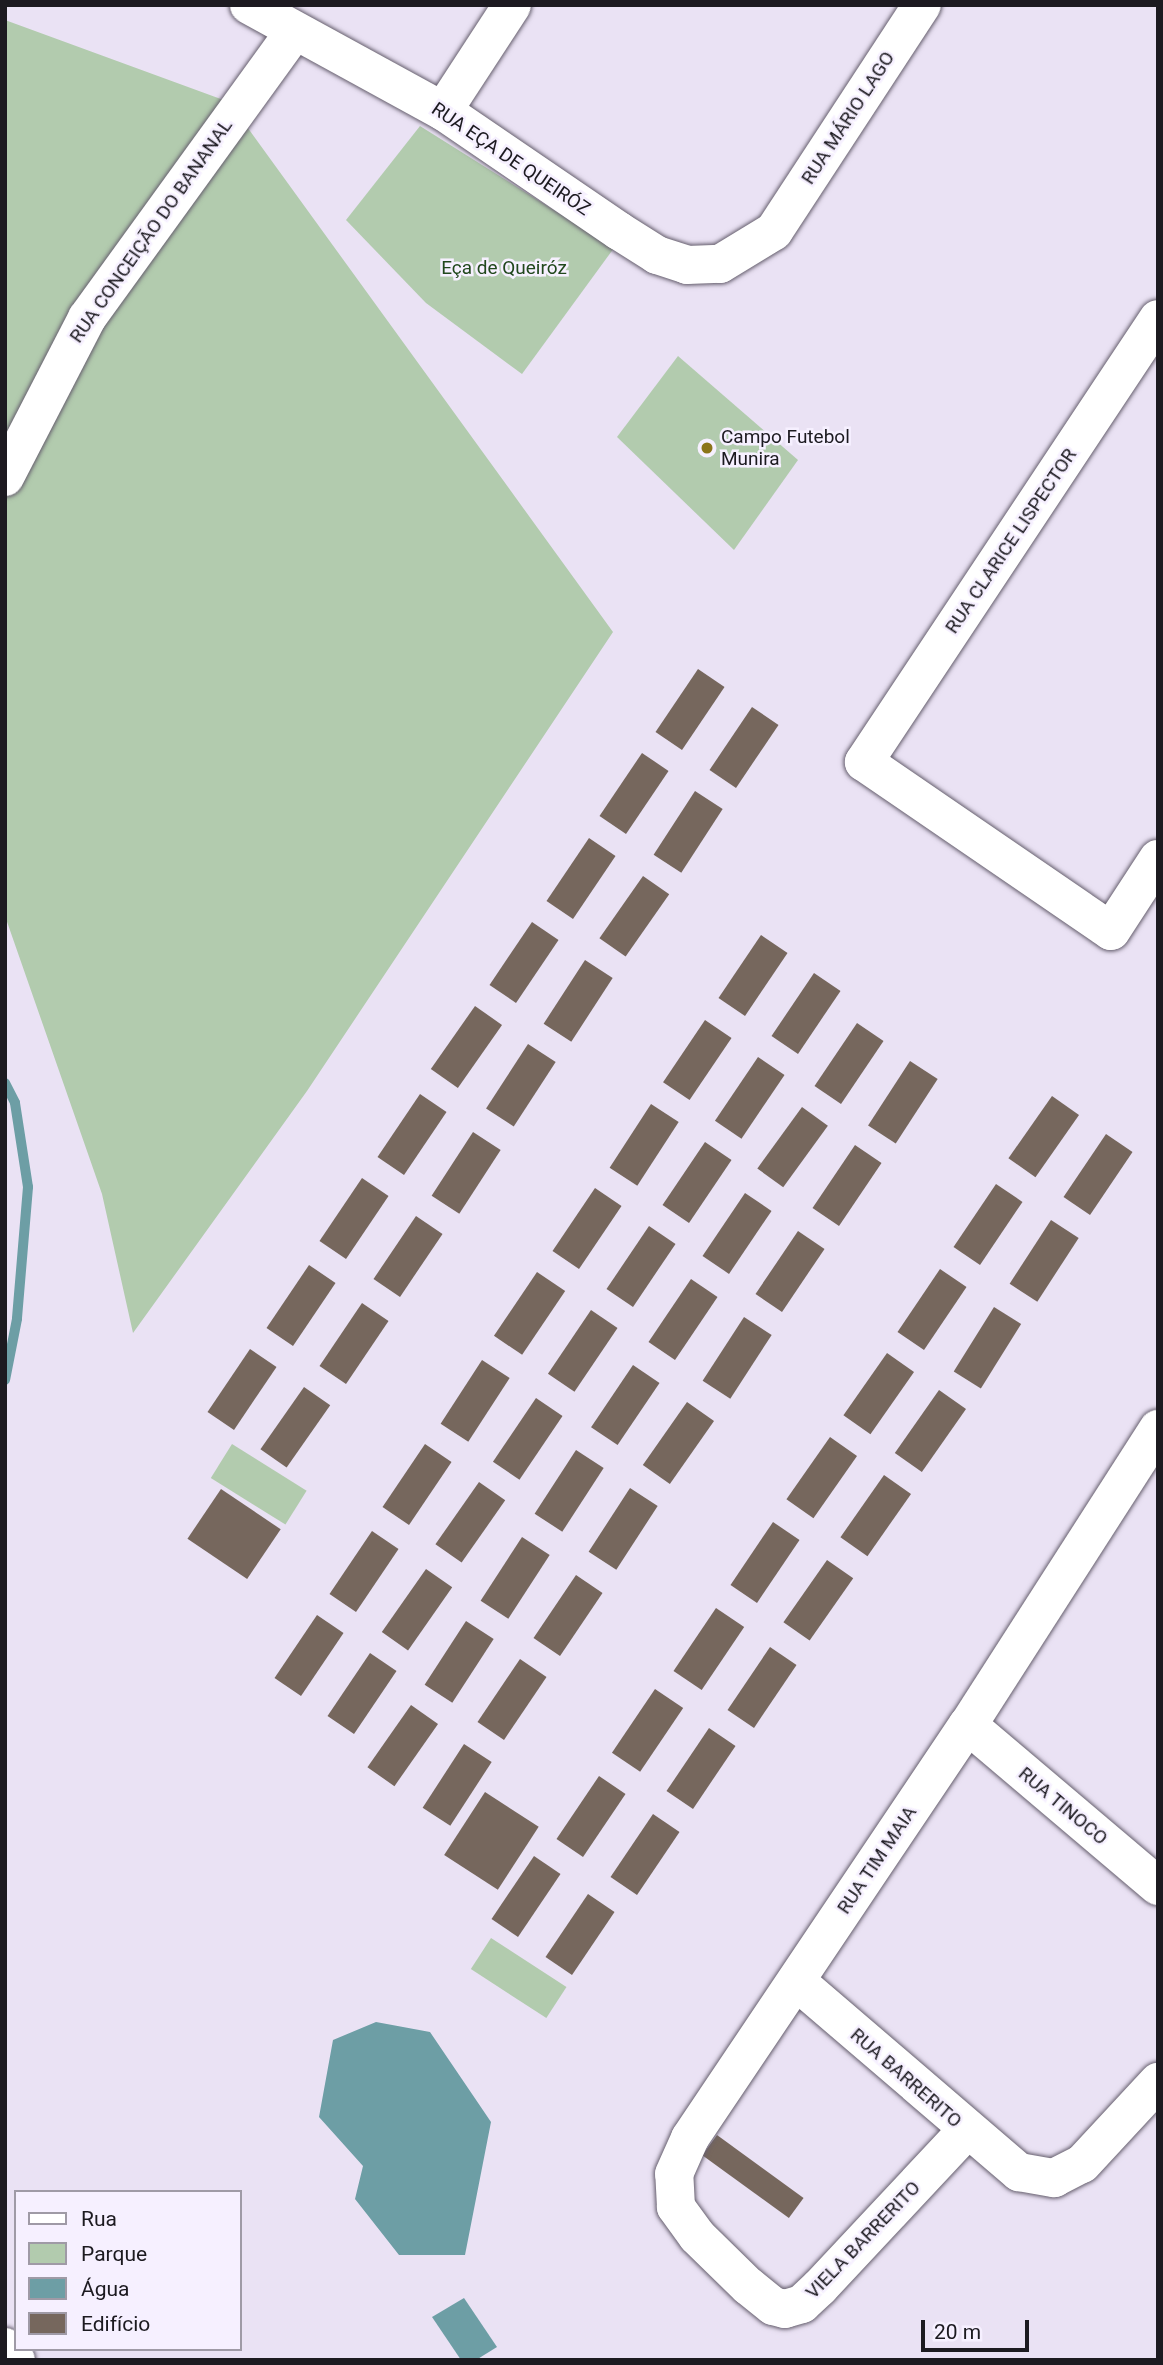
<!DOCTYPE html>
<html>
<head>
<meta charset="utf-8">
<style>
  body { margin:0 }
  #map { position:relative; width:1163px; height:2365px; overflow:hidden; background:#eae2f4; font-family:Roboto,sans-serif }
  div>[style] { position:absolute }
  .green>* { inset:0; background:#b2cbae; transform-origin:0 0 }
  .water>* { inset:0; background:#6d9ea5 }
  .stream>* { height:10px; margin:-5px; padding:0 5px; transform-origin:5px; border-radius:5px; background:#6d9ea5 }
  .building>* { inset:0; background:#76675d; transform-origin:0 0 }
  .roads { filter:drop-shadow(0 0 2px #655e6d) drop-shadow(0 0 2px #655e6d) }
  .minor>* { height:38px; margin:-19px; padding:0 19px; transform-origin:19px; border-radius:19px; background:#fff }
  .dots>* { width:19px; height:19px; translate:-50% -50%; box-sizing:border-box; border:4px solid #f6f0ff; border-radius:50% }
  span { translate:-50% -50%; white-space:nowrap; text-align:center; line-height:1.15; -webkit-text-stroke:5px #f6f0ff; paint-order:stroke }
  .street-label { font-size:19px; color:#1c1a20 }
  .park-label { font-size:19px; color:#21481d }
  .poi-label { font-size:19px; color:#1c1a20 }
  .left { translate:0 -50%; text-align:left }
  .frame { position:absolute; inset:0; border:7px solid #1c1a20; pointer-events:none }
  .legend { position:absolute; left:14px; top:2190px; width:228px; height:161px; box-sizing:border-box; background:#f6f0ff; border:2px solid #9f9aa6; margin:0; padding:9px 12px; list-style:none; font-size:21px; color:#1c1a20 }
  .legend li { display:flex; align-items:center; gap:14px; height:35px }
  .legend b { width:35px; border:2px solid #9f9aa6 }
  .scale { position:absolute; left:921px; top:2320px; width:108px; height:32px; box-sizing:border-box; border:4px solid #1c1a20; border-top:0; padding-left:9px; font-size:21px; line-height:24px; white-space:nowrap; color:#1c1a20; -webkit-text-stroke:5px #f6f0ff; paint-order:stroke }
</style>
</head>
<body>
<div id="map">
  <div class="green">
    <i style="clip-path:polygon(5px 20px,229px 102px,613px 632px,307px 1091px,133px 1333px,102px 1194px,5px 916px)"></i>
    <i style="clip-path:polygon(420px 126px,614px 248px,522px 374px,426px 303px,346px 220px)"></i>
    <i style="clip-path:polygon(678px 356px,798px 460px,734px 550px,617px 437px)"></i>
    <i style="left:232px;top:1444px;width:88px;height:40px;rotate:32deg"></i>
    <i style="left:491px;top:1938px;width:90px;height:37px;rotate:33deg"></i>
  </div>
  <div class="water">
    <i style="clip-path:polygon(376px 2022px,430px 2032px,491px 2122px,465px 2255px,399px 2255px,355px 2199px,363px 2166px,319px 2117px,333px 2040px)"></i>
    <i style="clip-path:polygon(464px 2298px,497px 2347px,476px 2360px,461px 2360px,432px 2317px)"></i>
  </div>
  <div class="stream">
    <i style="left:5px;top:1083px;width:22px;rotate:63deg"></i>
    <i style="left:15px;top:1103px;width:85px;rotate:81.2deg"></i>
    <i style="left:28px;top:1187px;width:132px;rotate:94.8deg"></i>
    <i style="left:17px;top:1319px;width:62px;rotate:101.1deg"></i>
  </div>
  <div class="building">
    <i style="left:698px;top:669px;width:32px;height:76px;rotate:34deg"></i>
    <i style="left:752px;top:707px;width:32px;height:76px;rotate:34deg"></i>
    <i style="left:642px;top:753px;width:32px;height:76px;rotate:34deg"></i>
    <i style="left:695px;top:791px;width:33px;height:76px;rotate:33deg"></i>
    <i style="left:589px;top:838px;width:32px;height:76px;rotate:34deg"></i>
    <i style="left:643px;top:876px;width:32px;height:76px;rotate:35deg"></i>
    <i style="left:532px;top:922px;width:32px;height:76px;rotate:34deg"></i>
    <i style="left:761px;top:935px;width:32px;height:76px;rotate:34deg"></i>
    <i style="left:585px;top:960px;width:33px;height:76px;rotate:33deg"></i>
    <i style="left:814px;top:973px;width:32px;height:76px;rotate:34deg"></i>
    <i style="left:475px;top:1006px;width:33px;height:77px;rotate:35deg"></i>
    <i style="left:705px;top:1020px;width:32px;height:75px;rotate:34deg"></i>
    <i style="left:857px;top:1023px;width:32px;height:76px;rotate:34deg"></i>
    <i style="left:528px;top:1044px;width:33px;height:77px;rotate:33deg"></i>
    <i style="left:758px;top:1057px;width:32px;height:77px;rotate:34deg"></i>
    <i style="left:910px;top:1061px;width:33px;height:77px;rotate:33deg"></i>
    <i style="left:420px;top:1094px;width:32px;height:76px;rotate:34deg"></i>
    <i style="left:1052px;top:1096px;width:33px;height:76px;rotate:35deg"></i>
    <i style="left:651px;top:1104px;width:33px;height:76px;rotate:33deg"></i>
    <i style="left:802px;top:1107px;width:32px;height:76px;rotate:36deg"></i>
    <i style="left:473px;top:1132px;width:33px;height:76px;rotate:33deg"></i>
    <i style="left:1106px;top:1134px;width:32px;height:76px;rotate:34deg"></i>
    <i style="left:705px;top:1142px;width:32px;height:76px;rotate:34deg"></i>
    <i style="left:855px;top:1145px;width:32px;height:76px;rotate:34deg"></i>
    <i style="left:362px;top:1178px;width:32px;height:76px;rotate:34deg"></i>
    <i style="left:996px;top:1184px;width:32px;height:76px;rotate:34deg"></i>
    <i style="left:595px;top:1188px;width:32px;height:76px;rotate:34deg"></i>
    <i style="left:745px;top:1193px;width:32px;height:76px;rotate:34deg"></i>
    <i style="left:416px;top:1216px;width:32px;height:76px;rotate:34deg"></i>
    <i style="left:1051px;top:1220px;width:33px;height:76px;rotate:33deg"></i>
    <i style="left:649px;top:1226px;width:32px;height:76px;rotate:34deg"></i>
    <i style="left:798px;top:1231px;width:32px;height:76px;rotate:34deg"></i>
    <i style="left:309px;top:1265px;width:32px;height:76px;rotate:34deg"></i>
    <i style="left:940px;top:1269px;width:32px;height:76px;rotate:34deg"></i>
    <i style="left:537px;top:1272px;width:34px;height:77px;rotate:34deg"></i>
    <i style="left:691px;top:1279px;width:32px;height:76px;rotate:34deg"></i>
    <i style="left:362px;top:1303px;width:32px;height:76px;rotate:34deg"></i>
    <i style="left:994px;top:1307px;width:32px;height:76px;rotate:32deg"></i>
    <i style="left:591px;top:1310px;width:32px;height:77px;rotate:34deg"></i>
    <i style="left:744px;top:1317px;width:33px;height:76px;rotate:33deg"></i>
    <i style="left:250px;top:1349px;width:32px;height:76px;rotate:34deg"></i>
    <i style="left:887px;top:1353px;width:33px;height:76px;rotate:35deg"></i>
    <i style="left:482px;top:1360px;width:33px;height:76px;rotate:33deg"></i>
    <i style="left:633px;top:1365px;width:32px;height:75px;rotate:34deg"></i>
    <i style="left:304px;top:1387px;width:32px;height:76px;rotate:35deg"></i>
    <i style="left:939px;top:1390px;width:33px;height:77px;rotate:35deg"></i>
    <i style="left:536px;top:1398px;width:32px;height:77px;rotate:34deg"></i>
    <i style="left:687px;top:1402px;width:33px;height:77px;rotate:35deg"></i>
    <i style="left:830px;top:1437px;width:33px;height:76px;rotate:35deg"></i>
    <i style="left:425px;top:1444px;width:32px;height:76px;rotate:34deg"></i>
    <i style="left:576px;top:1450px;width:33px;height:76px;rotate:33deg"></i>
    <i style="left:884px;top:1475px;width:33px;height:76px;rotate:35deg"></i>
    <i style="left:479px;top:1482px;width:32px;height:76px;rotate:35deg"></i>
    <i style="left:630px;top:1488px;width:33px;height:76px;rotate:33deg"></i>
    <i style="left:221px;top:1489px;width:72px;height:60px;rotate:34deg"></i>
    <i style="left:773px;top:1522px;width:32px;height:76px;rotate:34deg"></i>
    <i style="left:372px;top:1531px;width:32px;height:76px;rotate:34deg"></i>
    <i style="left:522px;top:1537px;width:33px;height:76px;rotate:33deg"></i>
    <i style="left:827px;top:1560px;width:32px;height:76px;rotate:35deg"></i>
    <i style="left:426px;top:1569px;width:32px;height:77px;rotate:35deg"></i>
    <i style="left:576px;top:1575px;width:32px;height:76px;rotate:34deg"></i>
    <i style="left:716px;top:1608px;width:34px;height:76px;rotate:34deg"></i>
    <i style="left:317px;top:1615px;width:32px;height:76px;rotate:34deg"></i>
    <i style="left:466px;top:1621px;width:33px;height:76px;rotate:33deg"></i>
    <i style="left:770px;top:1647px;width:32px;height:76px;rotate:34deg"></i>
    <i style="left:370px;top:1653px;width:32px;height:76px;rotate:34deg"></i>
    <i style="left:520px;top:1659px;width:32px;height:76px;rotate:34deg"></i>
    <i style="left:655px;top:1689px;width:34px;height:77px;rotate:34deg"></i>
    <i style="left:411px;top:1705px;width:33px;height:76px;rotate:35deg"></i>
    <i style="left:709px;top:1728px;width:32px;height:76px;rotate:34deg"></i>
    <i style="left:464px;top:1744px;width:33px;height:76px;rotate:33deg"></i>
    <i style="left:599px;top:1776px;width:32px;height:76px;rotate:34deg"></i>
    <i style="left:485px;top:1792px;width:64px;height:75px;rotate:33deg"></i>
    <i style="left:653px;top:1814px;width:32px;height:76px;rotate:34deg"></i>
    <i style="left:534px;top:1856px;width:32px;height:76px;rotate:34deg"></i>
    <i style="left:588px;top:1894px;width:32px;height:76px;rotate:34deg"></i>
    <i style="left:717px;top:2135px;width:107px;height:25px;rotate:36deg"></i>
  </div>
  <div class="roads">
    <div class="minor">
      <i style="left:249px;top:5px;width:221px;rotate:28.7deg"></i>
      <i style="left:443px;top:111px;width:213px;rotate:34.3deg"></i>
      <i style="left:619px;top:231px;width:45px;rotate:32.3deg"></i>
      <i style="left:657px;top:255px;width:32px;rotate:18deg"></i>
      <i style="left:687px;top:265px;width:33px;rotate:-2deg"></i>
      <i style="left:720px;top:264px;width:63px;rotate:-31.4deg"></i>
      <i style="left:774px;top:231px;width:270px;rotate:-56.8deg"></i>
      <i style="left:443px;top:111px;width:126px;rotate:-56.9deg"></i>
      <i style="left:1158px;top:319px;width:532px;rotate:123.57deg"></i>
      <i style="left:864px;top:762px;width:299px;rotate:34.4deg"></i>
      <i style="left:1111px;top:931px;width:86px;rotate:-56.9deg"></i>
      <i style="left:5px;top:477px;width:179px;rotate:-62.7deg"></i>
      <i style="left:87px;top:318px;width:352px;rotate:-54.1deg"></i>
      <i style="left:968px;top:1725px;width:249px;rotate:40.3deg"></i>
      <i style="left:796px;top:1981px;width:294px;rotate:40.6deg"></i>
      <i style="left:1019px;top:2172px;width:36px;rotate:10deg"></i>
      <i style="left:1054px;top:2178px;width:31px;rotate:-27deg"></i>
      <i style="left:1082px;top:2164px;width:112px;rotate:-47.2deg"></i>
      <i style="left:966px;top:2131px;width:214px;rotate:133.1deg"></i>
      <i style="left:820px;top:2287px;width:25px;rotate:137deg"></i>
      <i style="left:802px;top:2304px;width:18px;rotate:164deg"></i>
      <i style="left:785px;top:2309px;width:12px;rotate:-166deg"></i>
      <i style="left:773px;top:2306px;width:32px;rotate:-141deg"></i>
      <i style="left:748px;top:2286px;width:71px;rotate:-135.6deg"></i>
      <i style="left:697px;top:2236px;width:36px;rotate:-126deg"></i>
      <i style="left:676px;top:2207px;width:33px;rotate:-93deg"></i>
      <i style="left:674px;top:2174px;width:39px;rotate:-66deg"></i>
      <i style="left:690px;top:2138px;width:498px;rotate:-56.1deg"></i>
      <i style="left:968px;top:1725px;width:352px;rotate:-57.3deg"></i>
      <i style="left:5px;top:2347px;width:17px;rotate:50deg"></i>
    </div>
  </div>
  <div class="dots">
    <i style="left:707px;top:448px;background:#8b7519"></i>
  </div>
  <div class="street-label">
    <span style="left:848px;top:118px;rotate:-57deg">RUA MÁRIO LAGO</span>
    <span style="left:511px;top:159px;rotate:34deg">RUA EÇA DE QUEIRÓZ</span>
    <span style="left:151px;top:231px;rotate:-55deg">RUA CONCEIÇÃO DO BANANAL</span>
    <span style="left:1011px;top:541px;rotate:-56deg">RUA CLARICE LISPECTOR</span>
    <span style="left:1063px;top:1806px;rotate:40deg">RUA TINOCO</span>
    <span style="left:877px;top:1860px;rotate:-56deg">RUA TIM MAIA</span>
    <span style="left:906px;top:2078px;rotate:41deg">RUA BARRERITO</span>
    <span style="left:863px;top:2240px;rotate:-46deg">VIELA BARRERITO</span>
  </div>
  <div class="park-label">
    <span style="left:504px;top:268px">Eça de Queiróz</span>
  </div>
  <div class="poi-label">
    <span class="left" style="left:721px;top:448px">Campo Futebol<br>Munira</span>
  </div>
  <div class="frame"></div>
  <ul class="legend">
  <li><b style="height:9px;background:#fff"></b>Rua</li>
  <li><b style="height:19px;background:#b2cbae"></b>Parque</li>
  <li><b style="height:19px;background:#6d9ea5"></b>Água</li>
  <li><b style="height:19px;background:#76675d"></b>Edifício</li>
  </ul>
  <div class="scale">20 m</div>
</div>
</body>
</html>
